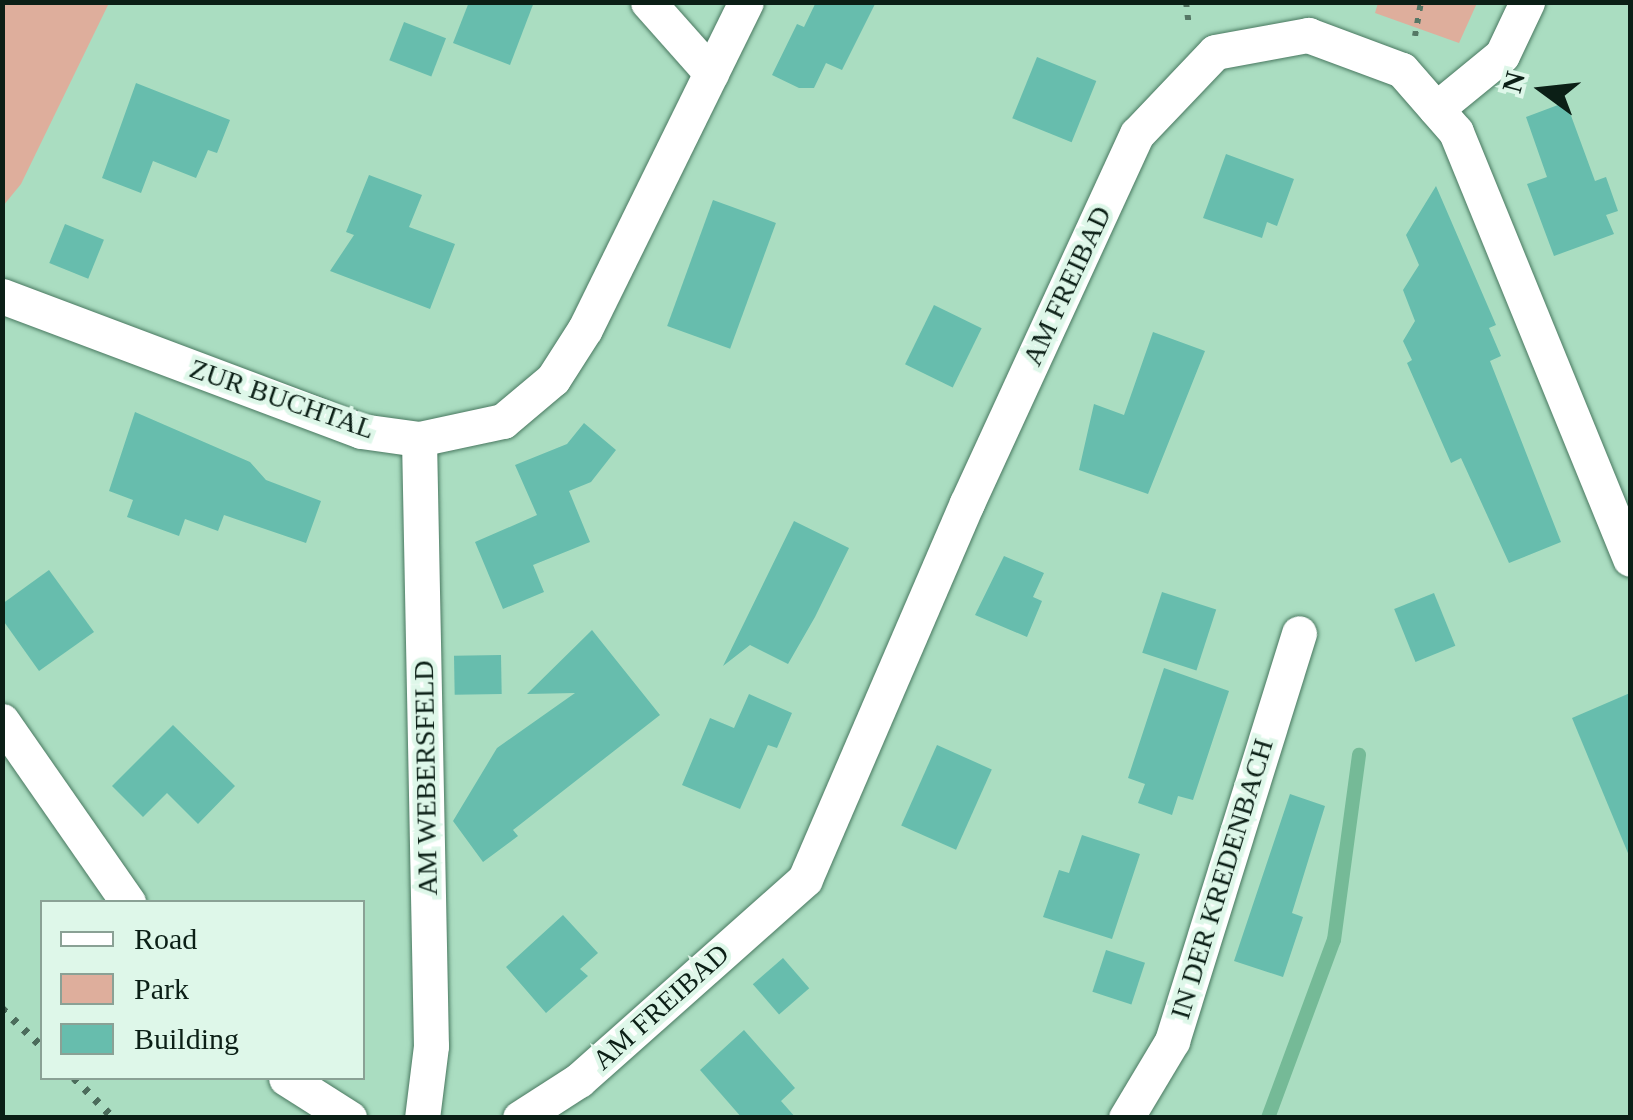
<!DOCTYPE html>
<html>
<head>
<meta charset="utf-8">
<style>
  body { margin:0 }
  #map { position:relative; width:1633px; height:1120px; overflow:hidden; background:#aaddc1; font-family:"Times New Roman",serif }
  div>[style] { position:absolute }
  .green>* { inset:0; background:#deae9c }
  .stream>* { height:14px; margin:-7px; padding:0 7px; transform-origin:7px; border-radius:7px; background:#75ba97 }
  .building>* { inset:0; background:#67bdad; transform-origin:0 0 }
  .path>* { height:6px; margin-top:-3px; transform-origin:0; background:repeating-linear-gradient(90deg,#557765 0 5px,transparent 0 13px) }
  .roads { filter:drop-shadow(0 0 2px #497860) drop-shadow(0 0 2px #497860) }
  .minor>* { height:35px; margin:-17.5px; padding:0 17.5px; transform-origin:17.5px; border-radius:17.5px; background:#fff }
  .rail>* { height:8px; margin-top:-4px; transform-origin:0; background:repeating-linear-gradient(90deg,#4c6c5c 0 5px,transparent 0 15px) }
  span { translate:-50% -50%; white-space:nowrap; text-align:center; line-height:1.15; -webkit-text-stroke:9px #def7e9; paint-order:stroke }
  .street-label { font-size:28px; color:#0b1f16 }
  .frame { position:absolute; inset:0; border:5px solid #0b1f16; pointer-events:none }
  .legend { position:absolute; left:40px; top:900px; width:325px; height:180px; box-sizing:border-box; background:#def7e9; border:2px solid #8aa195; margin:0; padding:12px 18px; list-style:none; font-size:30px; color:#0b1f16 }
  .legend li { display:flex; align-items:center; gap:20px; height:50px }
  .legend b { width:50px; border:2px solid #8aa195 }
  .north { position:absolute; left:1493px; top:40px; width:100px; height:100px; -webkit-text-stroke:8px #def7e9; paint-order:stroke; rotate:285deg; font-size:28px; font-weight:700; line-height:40px; text-align:center; color:#0b1f16 }
  .north::after { content:''; display:block; margin:auto; width:35px; height:45px; background:#0b1f16; clip-path:polygon(50% 0,100% 100%,50% 72%,0 100%) }
</style>
</head>
<body>
<div id="map">
  <div class="green">
    <i style="clip-path:polygon(3px 2px,109px 3px,21px 184px,3px 206px)"></i>
    <i style="clip-path:polygon(1378px 3px,1378px 2px,1477px 3px,1459px 43px,1375px 13px)"></i>
  </div>
  <div class="stream">
    <i style="left:1268px;top:1118px;width:190px;rotate:-69.7deg"></i>
    <i style="left:1334px;top:940px;width:187px;rotate:-82.3deg"></i>
  </div>
  <div class="building">
    <i style="clip-path:polygon(469px 2px,534px 2px,510px 65px,453px 43px)"></i>
    <i style="clip-path:polygon(816px 2px,876px 2px,842px 70px,826px 63px,814px 88px,799px 88px,772px 75px,797px 24px,804px 27px)"></i>
    <i style="left:404px;top:22px;width:45px;height:41px;rotate:21deg"></i>
    <i style="left:1037px;top:57px;width:64px;height:66px;rotate:22deg"></i>
    <i style="clip-path:polygon(136px 83px,230px 120px,217px 153px,208px 150px,196px 178px,153px 161px,141px 193px,102px 178px)"></i>
    <i style="clip-path:polygon(1566px 102px,1595px 181px,1606px 177px,1618px 211px,1606px 215px,1614px 234px,1554px 256px,1527px 184px,1547px 177px,1526px 117px)"></i>
    <i style="clip-path:polygon(1226px 154px,1294px 179px,1277px 226px,1267px 222px,1262px 238px,1203px 218px)"></i>
    <i style="clip-path:polygon(369px 175px,422px 195px,409px 227px,455px 244px,430px 309px,330px 271px,354px 235px,346px 232px)"></i>
    <i style="clip-path:polygon(1436px 186px,1496px 325px,1489px 328px,1501px 356px,1490px 361px,1561px 542px,1509px 563px,1461px 458px,1451px 463px,1407px 363px,1412px 360px,1403px 341px,1415px 321px,1403px 290px,1419px 265px,1406px 235px)"></i>
    <i style="left:713px;top:200px;width:67px;height:134px;rotate:20deg"></i>
    <i style="left:65px;top:224px;width:42px;height:42px;rotate:22deg"></i>
    <i style="left:934px;top:305px;width:53px;height:66px;rotate:26deg"></i>
    <i style="clip-path:polygon(1153px 332px,1205px 351px,1148px 494px,1079px 470px,1094px 404px,1124px 415px)"></i>
    <i style="clip-path:polygon(135px 412px,250px 462px,266px 480px,321px 501px,306px 543px,224px 515px,218px 531px,185px 519px,179px 536px,127px 517px,133px 500px,109px 491px)"></i>
    <i style="clip-path:polygon(584px 423px,616px 450px,591px 482px,569px 491px,590px 542px,533px 565px,544px 592px,503px 609px,475px 542px,537px 515px,515px 465px,567px 444px)"></i>
    <i style="clip-path:polygon(794px 521px,849px 548px,815px 617px,788px 664px,750px 645px,723px 666px)"></i>
    <i style="clip-path:polygon(1004px 556px,1044px 573px,1033px 597px,1042px 601px,1027px 637px,975px 615px)"></i>
    <i style="clip-path:polygon(49px 570px,94px 632px,39px 671px,2px 619px,2px 604px)"></i>
    <i style="left:1162px;top:592px;width:57px;height:64px;rotate:18deg"></i>
    <i style="left:1434px;top:593px;width:57px;height:43px;rotate:68deg"></i>
    <i style="clip-path:polygon(592px 630px,660px 715px,513px 830px,518px 836px,483px 862px,453px 821px,497px 748px,575px 693px,527px 694px)"></i>
    <i style="left:501px;top:655px;width:39px;height:47px;rotate:89deg"></i>
    <i style="clip-path:polygon(1164px 668px,1229px 691px,1193px 800px,1178px 796px,1172px 815px,1138px 803px,1145px 784px,1128px 778px)"></i>
    <i style="clip-path:polygon(1630px 693px,1630px 858px,1572px 718px)"></i>
    <i style="clip-path:polygon(749px 694px,792px 713px,777px 748px,768px 745px,740px 809px,682px 785px,710px 718px,734px 728px)"></i>
    <i style="clip-path:polygon(173px 725px,235px 786px,198px 824px,167px 793px,143px 817px,112px 786px)"></i>
    <i style="left:937px;top:745px;width:60px;height:88px;rotate:24deg"></i>
    <i style="clip-path:polygon(1290px 794px,1325px 806px,1292px 913px,1303px 917px,1283px 977px,1234px 961px)"></i>
    <i style="clip-path:polygon(1082px 835px,1140px 854px,1112px 939px,1043px 917px,1059px 870px,1069px 873px)"></i>
    <i style="clip-path:polygon(563px 915px,598px 953px,580px 969px,588px 976px,546px 1013px,506px 967px)"></i>
    <i style="left:1106px;top:950px;width:41px;height:44px;rotate:18deg"></i>
    <i style="left:783px;top:958px;width:40px;height:40px;rotate:49deg"></i>
    <i style="clip-path:polygon(744px 1030px,795px 1088px,781px 1101px,796px 1118px,742px 1118px,700px 1070px)"></i>
  </div>
  <div class="path">
    <i style="left:1186px;top:2px;width:24px;rotate:83deg"></i>
    <i style="left:1415px;top:36px;width:35px;rotate:-80deg"></i>
    <i style="left:599px;top:1118px;width:22px"></i>
  </div>
  <div class="roads">
    <div class="minor">
      <i style="left:648px;top:2px;width:95px;rotate:48.4deg"></i>
      <i style="left:1436px;top:109px;width:85px;rotate:-39.3deg"></i>
      <i style="left:1502px;top:55px;width:59px;rotate:-64.7deg"></i>
      <i style="left:2px;top:296px;width:384px;rotate:20.6deg"></i>
      <i style="left:361px;top:431px;width:59px;rotate:7.9deg"></i>
      <i style="left:419px;top:439px;width:86px;rotate:-12.1deg"></i>
      <i style="left:503px;top:421px;width:65px;rotate:-40deg"></i>
      <i style="left:553px;top:379px;width:59px;rotate:-57.4deg"></i>
      <i style="left:585px;top:329px;width:364px;rotate:-63.8deg"></i>
      <i style="left:419px;top:439px;width:607px;rotate:88.87deg"></i>
      <i style="left:431px;top:1046px;width:73px;rotate:97.1deg"></i>
      <i style="left:2px;top:721px;width:221px;rotate:55.2deg"></i>
      <i style="left:286px;top:1078px;width:75px;rotate:32.4deg"></i>
      <i style="left:520px;top:1118px;width:70px;rotate:-32.8deg"></i>
      <i style="left:579px;top:1080px;width:302px;rotate:-41.6deg"></i>
      <i style="left:805px;top:879px;width:409px;rotate:-66.7deg"></i>
      <i style="left:967px;top:503px;width:406px;rotate:-65.3deg"></i>
      <i style="left:1137px;top:134px;width:113px;rotate:-46.4deg"></i>
      <i style="left:1215px;top:52px;width:95px;rotate:-10.4deg"></i>
      <i style="left:1308px;top:35px;width:100px;rotate:20.4deg"></i>
      <i style="left:1402px;top:70px;width:82px;rotate:48.9deg"></i>
      <i style="left:1456px;top:132px;width:461px;rotate:67.8deg"></i>
      <i style="left:1126px;top:1118px;width:90px;rotate:-59.1deg"></i>
      <i style="left:1172px;top:1041px;width:427px;rotate:-72.7deg"></i>
    </div>
  </div>
  <div class="rail">
    <i style="left:2px;top:1009px;width:55px;rotate:43.5deg"></i>
    <i style="left:74px;top:1078px;width:56px;rotate:45.7deg"></i>
  </div>
  <div class="street-label">
    <span style="left:1067px;top:286px;rotate:-65deg">AM FREIBAD</span>
    <span style="left:282px;top:399px;rotate:19deg">ZUR BUCHTAL</span>
    <span style="left:426px;top:778px;rotate:-91deg">AM WEBERSFELD</span>
    <span style="left:1222px;top:879px;rotate:-73deg">IN DER KREDENBACH</span>
    <span style="left:661px;top:1007px;rotate:-42deg">AM FREIBAD</span>
  </div>
  <div class="frame"></div>
  <ul class="legend">
  <li><b style="height:12px;background:#fff"></b>Road</li>
  <li><b style="height:28px;background:#deae9c"></b>Park</li>
  <li><b style="height:28px;background:#67bdad"></b>Building</li>
  </ul>
  <div class="north">N</div>
</div>
</body>
</html>
